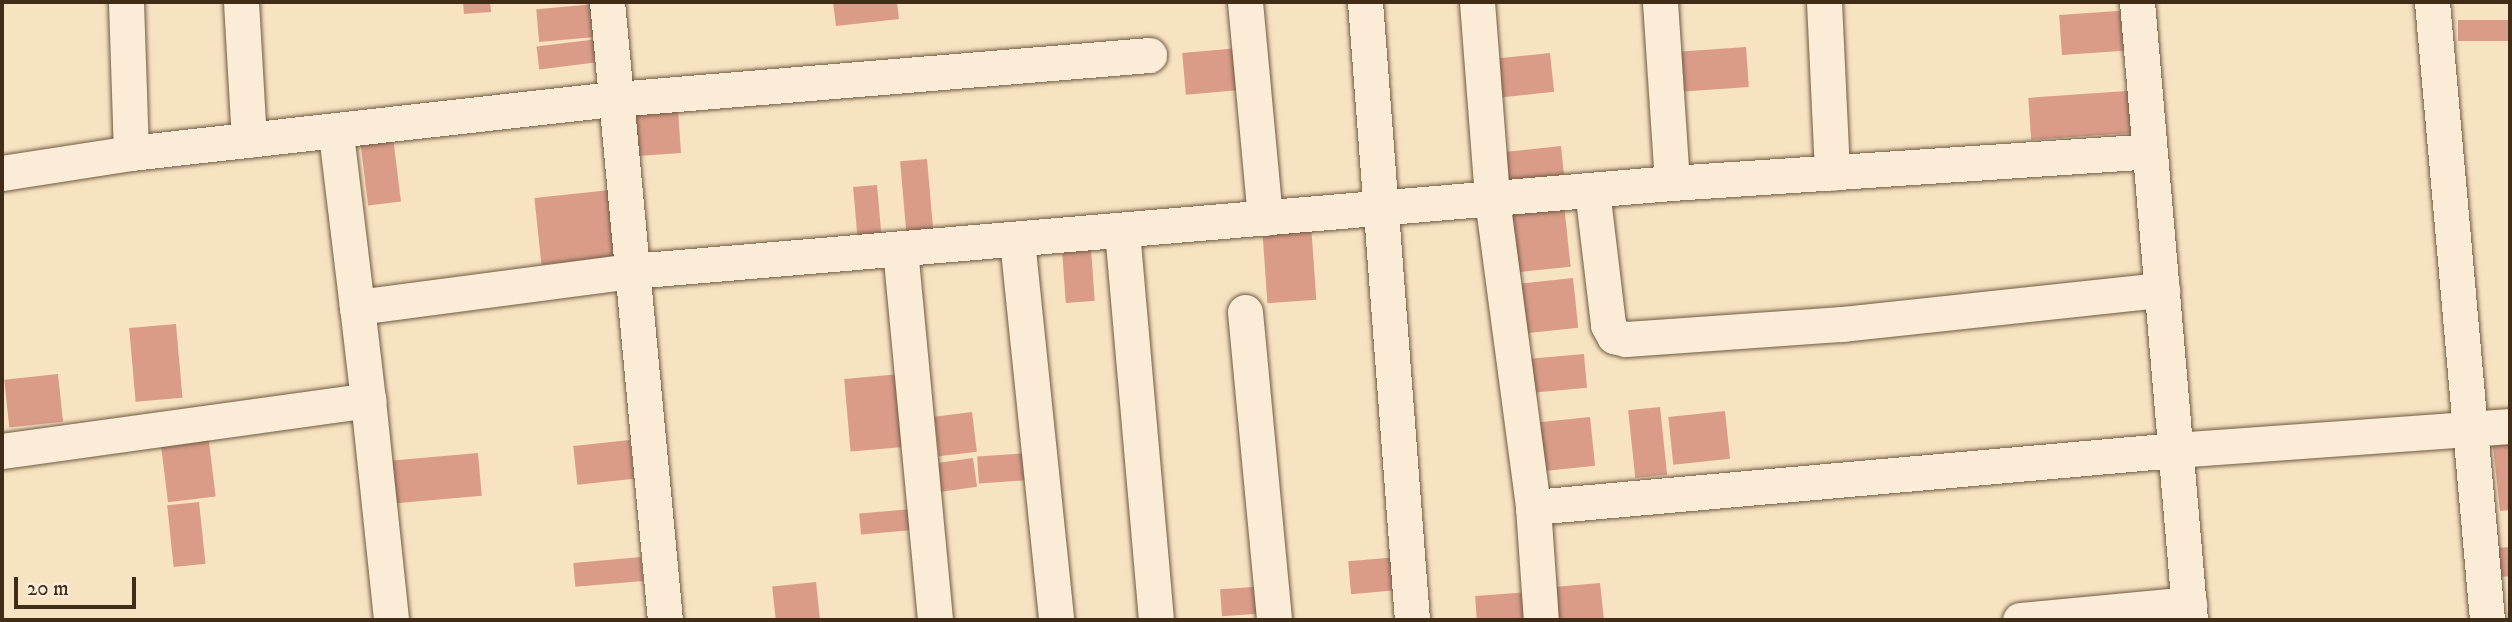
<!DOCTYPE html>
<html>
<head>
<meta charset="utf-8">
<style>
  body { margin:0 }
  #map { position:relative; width:2512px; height:622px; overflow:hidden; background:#f7e2c1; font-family:"IM FELL DW Pica",serif }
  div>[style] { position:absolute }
  .building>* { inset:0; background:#da9c89; transform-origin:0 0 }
  .roads { filter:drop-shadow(0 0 2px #6e5a42) drop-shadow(0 0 2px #6e5a42) }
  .street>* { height:35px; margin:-17.5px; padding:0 17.5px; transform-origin:17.5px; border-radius:17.5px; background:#faecd7 }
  span { translate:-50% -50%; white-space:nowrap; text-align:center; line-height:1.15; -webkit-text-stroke:5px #faecd7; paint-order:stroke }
  .frame { position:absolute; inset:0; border:4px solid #412c17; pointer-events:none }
  .scale { position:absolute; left:14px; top:577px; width:122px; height:32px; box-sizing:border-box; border:4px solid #412c17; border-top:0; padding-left:9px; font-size:21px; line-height:24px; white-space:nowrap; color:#412c17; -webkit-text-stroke:5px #faecd7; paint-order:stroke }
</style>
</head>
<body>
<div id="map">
  <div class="building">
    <i style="clip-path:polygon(463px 2px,490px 2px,491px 12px,464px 14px)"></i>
    <i style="clip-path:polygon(833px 2px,897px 2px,899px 19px,836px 26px)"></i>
    <i style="left:595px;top:4px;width:33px;height:59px;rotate:85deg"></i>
    <i style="left:2132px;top:10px;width:40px;height:73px;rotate:86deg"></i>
    <i style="left:2510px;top:20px;width:21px;height:52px;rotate:90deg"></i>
    <i style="left:598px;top:39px;width:23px;height:62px;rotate:83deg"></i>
    <i style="left:1746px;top:47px;width:40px;height:72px;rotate:86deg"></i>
    <i style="left:1239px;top:48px;width:42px;height:57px;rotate:85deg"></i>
    <i style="left:1550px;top:53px;width:39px;height:56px;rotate:84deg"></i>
    <i style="left:2141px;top:90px;width:42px;height:113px;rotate:86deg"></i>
    <i style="left:678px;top:110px;width:43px;height:43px;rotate:86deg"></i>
    <i style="left:393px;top:137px;width:65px;height:33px;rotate:83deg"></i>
    <i style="left:1561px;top:146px;width:29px;height:64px;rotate:84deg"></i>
    <i style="left:927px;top:159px;width:76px;height:27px;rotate:85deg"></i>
    <i style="left:877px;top:185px;width:59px;height:24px;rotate:85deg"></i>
    <i style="left:610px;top:190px;width:67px;height:76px;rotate:84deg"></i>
    <i style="left:1564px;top:204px;width:63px;height:60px;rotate:84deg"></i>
    <i style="left:1311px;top:224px;width:76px;height:49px;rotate:86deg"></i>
    <i style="left:1091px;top:248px;width:53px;height:29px;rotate:86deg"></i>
    <i style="left:1573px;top:278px;width:50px;height:64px;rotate:84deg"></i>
    <i style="left:176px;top:324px;width:74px;height:47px;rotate:85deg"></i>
    <i style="left:1584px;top:354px;width:34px;height:66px;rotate:85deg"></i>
    <i style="left:58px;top:374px;width:48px;height:54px;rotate:84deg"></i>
    <i style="left:900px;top:374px;width:73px;height:56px;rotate:85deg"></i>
    <i style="left:1660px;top:407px;width:68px;height:32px;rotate:84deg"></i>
    <i style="left:1725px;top:411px;width:48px;height:57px;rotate:84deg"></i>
    <i style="left:972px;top:412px;width:40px;height:38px;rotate:83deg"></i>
    <i style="left:1590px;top:417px;width:49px;height:63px;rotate:84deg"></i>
    <i style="left:207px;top:426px;width:71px;height:48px;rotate:83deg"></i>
    <i style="clip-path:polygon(2510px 435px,2510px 510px,2500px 511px,2492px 436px)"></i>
    <i style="left:630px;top:440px;width:39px;height:57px;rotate:84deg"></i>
    <i style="left:478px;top:453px;width:43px;height:89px;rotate:85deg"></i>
    <i style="left:1028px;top:453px;width:27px;height:51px;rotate:86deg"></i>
    <i style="left:973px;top:458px;width:29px;height:47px;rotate:82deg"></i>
    <i style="left:199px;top:502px;width:62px;height:32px;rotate:84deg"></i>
    <i style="left:912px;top:509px;width:21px;height:53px;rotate:85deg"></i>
    <i style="clip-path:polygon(2510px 547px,2510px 576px,2501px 577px,2498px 548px)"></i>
    <i style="left:641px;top:557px;width:24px;height:68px;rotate:85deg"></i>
    <i style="left:1398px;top:557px;width:33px;height:50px;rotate:85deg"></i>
    <i style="left:816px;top:582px;width:38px;height:44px;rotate:84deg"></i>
    <i style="clip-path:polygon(1600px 583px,1604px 620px,1545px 620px,1542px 588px)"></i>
    <i style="left:1267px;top:586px;width:27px;height:47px;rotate:86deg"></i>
    <i style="left:1531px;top:592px;width:27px;height:56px;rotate:86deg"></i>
  </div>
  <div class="roads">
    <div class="street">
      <i style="left:126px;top:2px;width:151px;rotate:88.1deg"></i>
      <i style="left:241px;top:2px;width:138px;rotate:86.7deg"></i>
      <i style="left:607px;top:2px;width:621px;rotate:84.64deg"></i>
      <i style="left:1245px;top:2px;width:217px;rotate:84.7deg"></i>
      <i style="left:1365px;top:2px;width:620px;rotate:85.65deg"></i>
      <i style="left:1477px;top:2px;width:198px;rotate:85.6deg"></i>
      <i style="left:1492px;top:199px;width:311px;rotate:82.4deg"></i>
      <i style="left:1533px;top:507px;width:113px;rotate:86deg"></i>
      <i style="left:1660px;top:2px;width:181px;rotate:86.2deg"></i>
      <i style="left:1824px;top:2px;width:171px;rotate:87.3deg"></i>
      <i style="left:2137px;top:2px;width:620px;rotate:85.1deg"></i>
      <i style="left:2432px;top:2px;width:620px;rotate:84.91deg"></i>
      <i style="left:336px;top:134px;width:174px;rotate:83.1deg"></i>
      <i style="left:2px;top:173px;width:131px;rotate:-8.8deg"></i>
      <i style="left:131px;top:153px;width:488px;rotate:-6.4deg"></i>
      <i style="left:616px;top:99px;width:535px;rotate:-4.72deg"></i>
      <i style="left:1592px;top:190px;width:136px;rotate:83.2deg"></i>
      <i style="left:1608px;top:325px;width:13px;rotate:61deg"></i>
      <i style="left:1614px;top:336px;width:12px;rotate:14deg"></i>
      <i style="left:1626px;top:339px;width:217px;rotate:-4deg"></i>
      <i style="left:1842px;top:324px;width:322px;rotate:-6.1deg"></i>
      <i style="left:1122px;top:231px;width:390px;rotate:85deg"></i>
      <i style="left:1017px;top:240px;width:382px;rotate:84.1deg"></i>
      <i style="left:900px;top:249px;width:373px;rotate:84.6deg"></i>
      <i style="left:1245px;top:312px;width:309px;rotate:84.6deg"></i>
      <i style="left:368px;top:400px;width:221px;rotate:84deg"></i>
      <i style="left:2px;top:451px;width:370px;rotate:-7.9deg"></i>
      <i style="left:368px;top:400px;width:94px;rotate:-96.7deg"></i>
      <i style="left:357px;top:307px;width:277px;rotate:-7.5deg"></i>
      <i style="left:632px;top:271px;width:1044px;rotate:-4.84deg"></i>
      <i style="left:1672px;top:183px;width:478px;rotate:-3.8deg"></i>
      <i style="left:1533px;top:507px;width:645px;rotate:-5.07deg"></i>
      <i style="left:2175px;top:450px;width:336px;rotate:-4.1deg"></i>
      <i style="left:2020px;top:620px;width:170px;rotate:-5.4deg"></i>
    </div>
  </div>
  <div class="frame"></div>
  <div class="scale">20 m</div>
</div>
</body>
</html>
